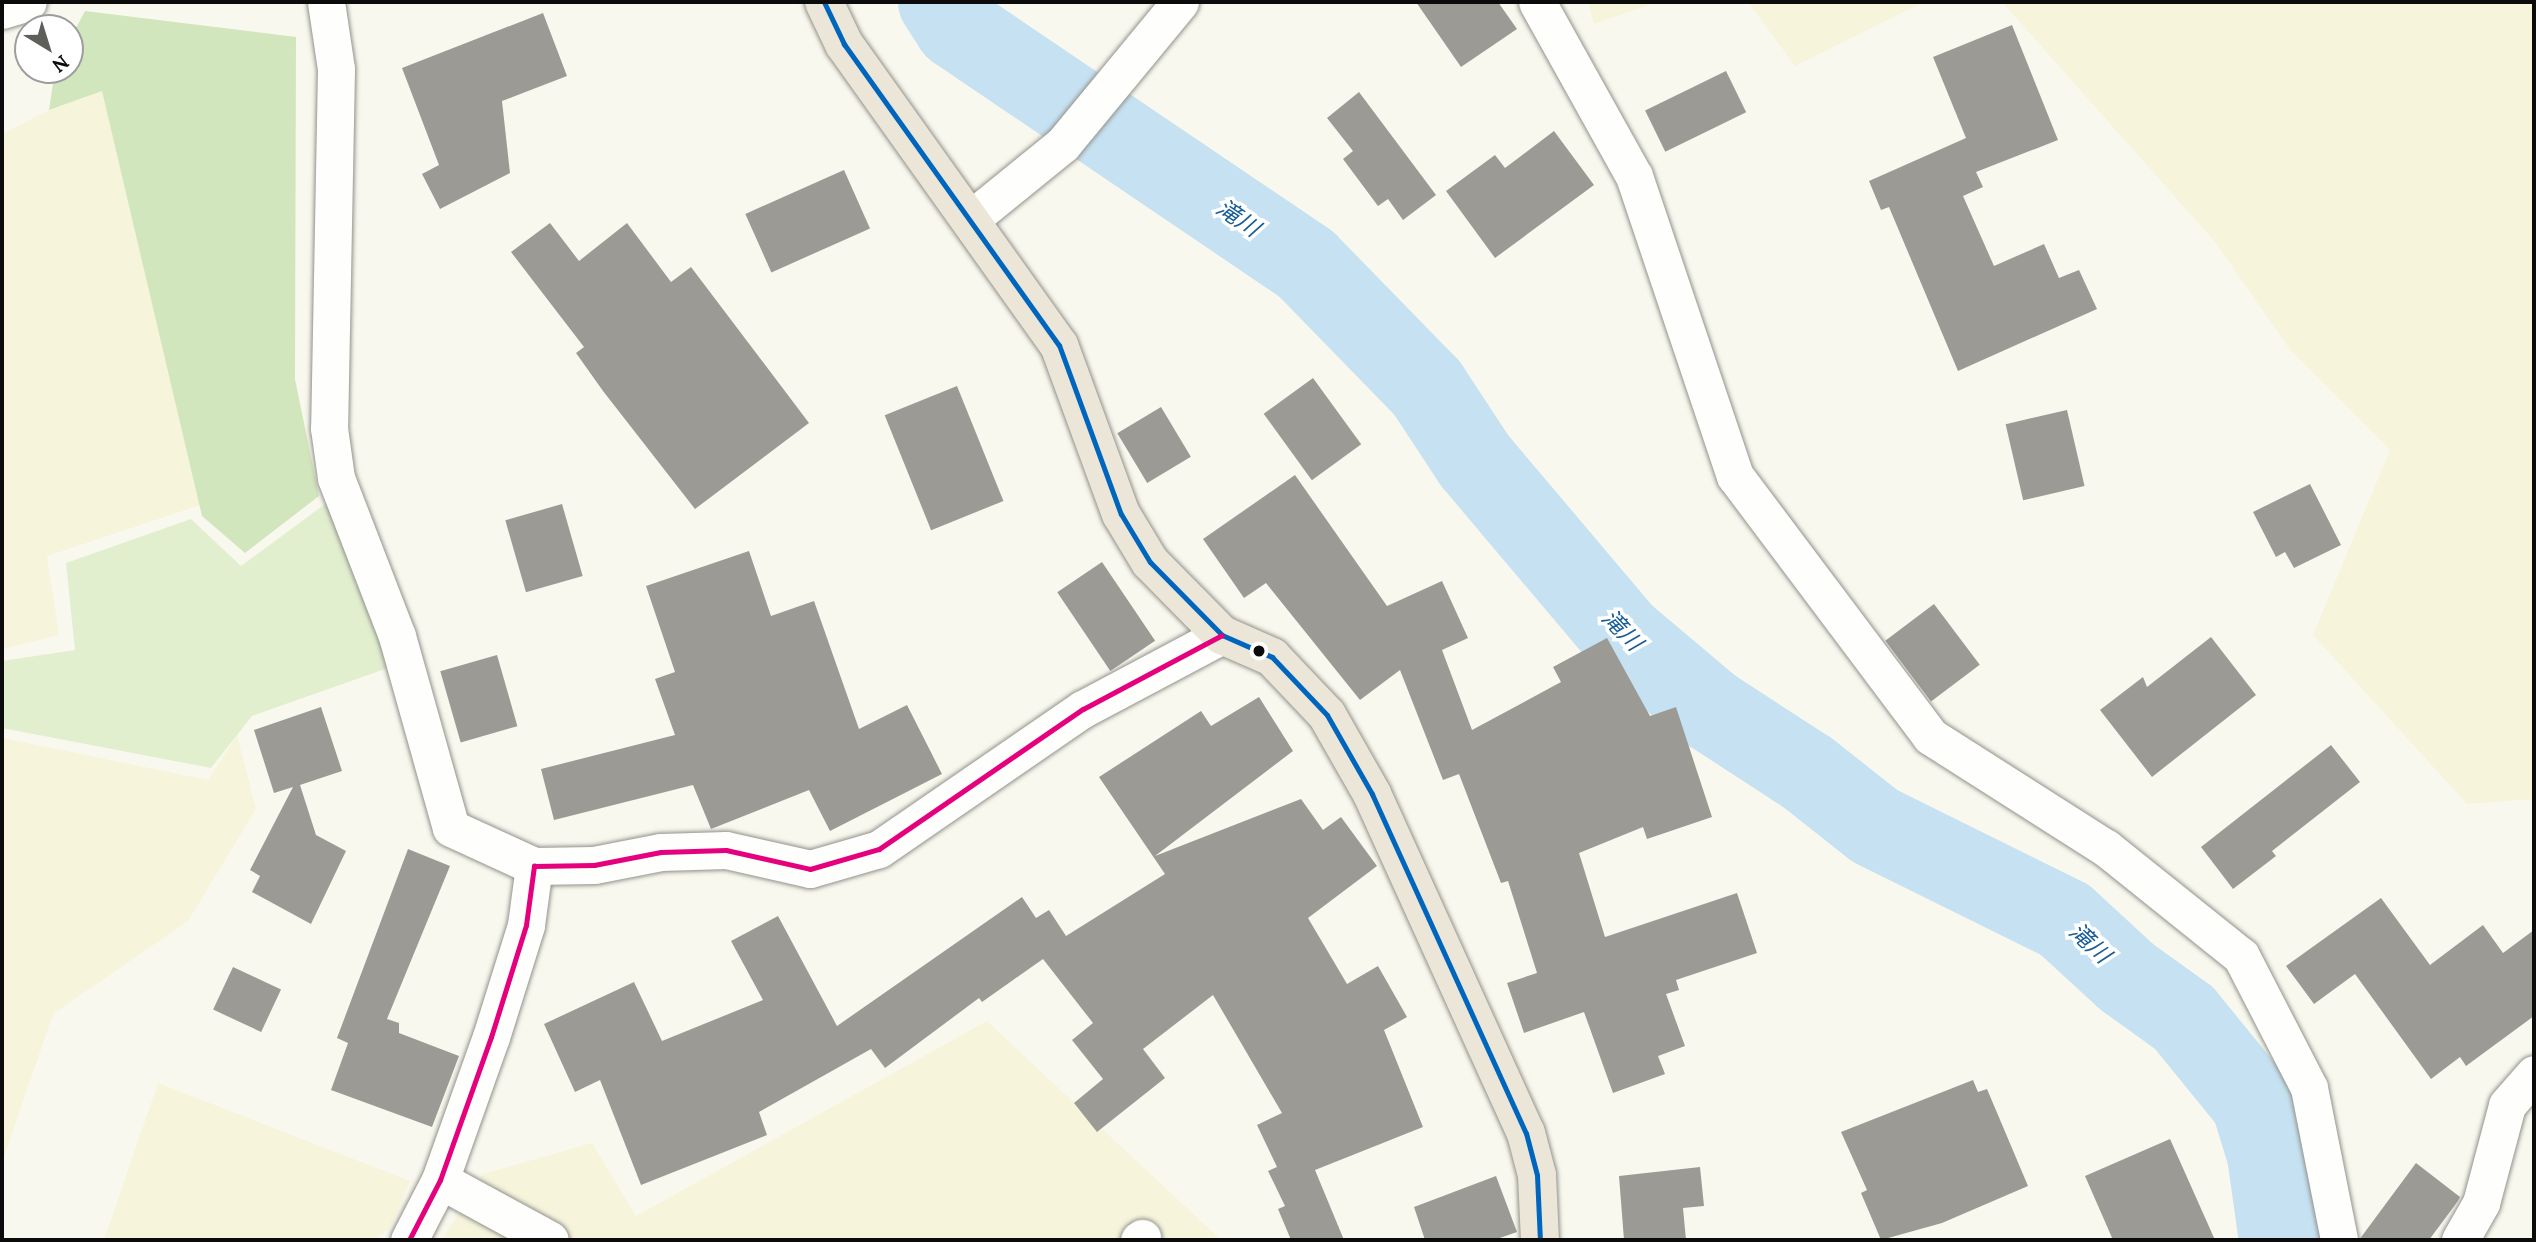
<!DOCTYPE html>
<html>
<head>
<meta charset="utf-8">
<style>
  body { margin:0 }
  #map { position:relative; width:2536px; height:1242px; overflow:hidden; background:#f9f8ee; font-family:Lora,"Noto Sans JP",serif }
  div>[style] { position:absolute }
  .farmland>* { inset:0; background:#f6f4db }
  .green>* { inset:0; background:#e1efcf }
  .forest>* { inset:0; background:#d1e6bd }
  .river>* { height:84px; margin:-42px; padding:0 42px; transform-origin:42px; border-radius:42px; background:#c6e2f2 }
  .building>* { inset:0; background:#9c9a95; transform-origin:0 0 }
  .roads { filter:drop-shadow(0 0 2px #92928d) drop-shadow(0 0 2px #92928d) }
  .street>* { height:37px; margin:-18.5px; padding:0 18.5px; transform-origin:18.5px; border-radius:18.5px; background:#fefefc }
  .primary>* { height:38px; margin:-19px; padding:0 19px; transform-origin:19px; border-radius:19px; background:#ebe6d8 }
  .bus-1>* { height:5px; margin:-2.5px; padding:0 2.5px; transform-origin:2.5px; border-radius:2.5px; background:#0065bd }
  .bus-2>* { height:5px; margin:-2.5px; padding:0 2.5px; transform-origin:2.5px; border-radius:2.5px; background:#e5007d }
  .dots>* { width:19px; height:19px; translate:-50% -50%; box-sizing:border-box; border:4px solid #fff; border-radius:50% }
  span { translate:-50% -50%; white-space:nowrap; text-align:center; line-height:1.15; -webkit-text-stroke:7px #fff; paint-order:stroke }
  .water-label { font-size:23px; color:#195e97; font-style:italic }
  .frame { position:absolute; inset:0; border:4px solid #0b0b0b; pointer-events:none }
  .north { position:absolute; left:14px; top:14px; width:70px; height:70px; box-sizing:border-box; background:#fff; border:2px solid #9d9d9d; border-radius:50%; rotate:142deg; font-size:19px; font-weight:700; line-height:28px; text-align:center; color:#0b0b0b }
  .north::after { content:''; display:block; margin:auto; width:24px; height:32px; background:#5e5e5a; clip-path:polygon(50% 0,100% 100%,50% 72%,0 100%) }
</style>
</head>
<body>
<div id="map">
  <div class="farmland">
    <i style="clip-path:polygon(1588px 2px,1657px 2px,1594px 24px)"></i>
    <i style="clip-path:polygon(1748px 2px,1924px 2px,1795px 66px)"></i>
    <i style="clip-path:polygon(2002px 2px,2534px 2px,2534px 799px,2467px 804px,2313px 635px,2390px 450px,2291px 351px,2215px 242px)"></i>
    <i style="clip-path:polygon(102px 91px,203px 504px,47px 556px,59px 635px,2px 649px,2px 134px,49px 110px)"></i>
    <i style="clip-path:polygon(237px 735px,256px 809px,188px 921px,53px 1014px,2px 1163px,2px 738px,208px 780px)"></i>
    <i style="clip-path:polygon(987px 1021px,1221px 1240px,442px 1240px,483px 1174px,592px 1143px,636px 1216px)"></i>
    <i style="clip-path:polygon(158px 1083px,410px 1181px,391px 1226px,376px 1240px,104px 1240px)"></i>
  </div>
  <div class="green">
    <i style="clip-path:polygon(332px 499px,405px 662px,252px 716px,211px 768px,2px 728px,2px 661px,75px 650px,66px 563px,191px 519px,241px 566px)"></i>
  </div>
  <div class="forest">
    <i style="clip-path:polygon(85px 11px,296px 37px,295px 379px,319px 496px,245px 553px,202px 516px,102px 91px,49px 110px,55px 70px,70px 70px,70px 39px)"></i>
  </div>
  <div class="river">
    <i style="left:940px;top:2px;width:30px;rotate:57deg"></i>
    <i style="left:956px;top:27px;width:423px;rotate:34.1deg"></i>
    <i style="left:1306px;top:264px;width:173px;rotate:45.7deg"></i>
    <i style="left:1427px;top:388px;width:87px;rotate:56.7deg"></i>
    <i style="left:1475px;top:461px;width:229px;rotate:49.8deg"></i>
    <i style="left:1623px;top:636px;width:115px;rotate:40.1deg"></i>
    <i style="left:1711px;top:710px;width:116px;rotate:33deg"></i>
    <i style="left:1808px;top:773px;width:85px;rotate:38.3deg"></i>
    <i style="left:1875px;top:826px;width:212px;rotate:26.3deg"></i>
    <i style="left:2065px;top:920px;width:84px;rotate:42.6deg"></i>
    <i style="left:2127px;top:977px;width:70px;rotate:35.7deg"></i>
    <i style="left:2184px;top:1018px;width:109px;rotate:50.9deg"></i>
    <i style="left:2253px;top:1103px;width:54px;rotate:72.9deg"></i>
    <i style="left:2269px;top:1155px;width:86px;rotate:82deg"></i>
  </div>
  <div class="building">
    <i style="clip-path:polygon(1416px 2px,1498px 2px,1517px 29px,1461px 67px)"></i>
    <i style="clip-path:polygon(543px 13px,567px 76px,502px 101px,510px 173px,440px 209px,422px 174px,439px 165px,402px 68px)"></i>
    <i style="clip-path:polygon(2012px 25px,2058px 140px,1976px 172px,1983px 187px,1963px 196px,1994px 266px,2044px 244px,2059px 278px,2079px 270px,2097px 309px,1958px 371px,1889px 207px,1881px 210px,1869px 181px,1966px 138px,1933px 57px)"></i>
    <i style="left:1726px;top:71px;width:46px;height:90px;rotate:64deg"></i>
    <i style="clip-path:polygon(1359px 92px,1436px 195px,1403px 220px,1388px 199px,1378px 206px,1343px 159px,1353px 151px,1327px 118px)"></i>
    <i style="clip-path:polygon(1554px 131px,1594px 185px,1495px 258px,1446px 191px,1495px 155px,1505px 168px)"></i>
    <i style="left:844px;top:170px;width:64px;height:108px;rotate:66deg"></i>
    <i style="clip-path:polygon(550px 223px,579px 261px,627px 223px,671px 282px,691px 267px,809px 423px,695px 509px,603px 391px,576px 353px,584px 347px,511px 252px)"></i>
    <i style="left:1313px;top:378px;width:82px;height:61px;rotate:54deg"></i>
    <i style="left:957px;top:386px;width:124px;height:78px;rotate:68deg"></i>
    <i style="left:1161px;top:407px;width:58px;height:51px;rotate:59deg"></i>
    <i style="left:2067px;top:410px;width:78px;height:63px;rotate:77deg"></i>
    <i style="clip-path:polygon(1295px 475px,1387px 606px,1442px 581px,1468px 638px,1442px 650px,1472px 730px,1561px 682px,1553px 667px,1607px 638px,1650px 716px,1676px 707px,1712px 817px,1647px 839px,1643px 827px,1579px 853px,1605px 937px,1737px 893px,1757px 953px,1676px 980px,1679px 990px,1666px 994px,1685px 1046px,1658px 1056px,1665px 1074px,1613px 1093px,1584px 1012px,1524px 1033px,1507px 983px,1537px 973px,1508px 881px,1501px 883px,1459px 774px,1443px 780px,1400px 670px,1360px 700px,1266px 583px,1244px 598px,1203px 539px)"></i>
    <i style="clip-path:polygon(2310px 484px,2341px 545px,2294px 568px,2285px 552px,2276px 557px,2253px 512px)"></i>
    <i style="left:562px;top:504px;width:75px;height:59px;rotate:74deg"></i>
    <i style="clip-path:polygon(749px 551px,771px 616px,814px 601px,859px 729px,907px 705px,942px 774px,830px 831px,809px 790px,711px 829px,693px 785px,554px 820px,541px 769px,675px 735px,655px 679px,675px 672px,646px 586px)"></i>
    <i style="left:1102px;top:562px;width:95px;height:54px;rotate:56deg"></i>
    <i style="left:1934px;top:604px;width:76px;height:61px;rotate:53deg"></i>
    <i style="clip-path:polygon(2211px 637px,2256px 695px,2152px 777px,2100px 710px,2143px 677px,2147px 687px)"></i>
    <i style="left:497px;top:655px;width:74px;height:59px;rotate:74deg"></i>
    <i style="clip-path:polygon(1259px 697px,1293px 751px,1155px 856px,1301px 799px,1323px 830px,1341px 817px,1377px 866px,1308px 918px,1347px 984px,1378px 966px,1407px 1017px,1384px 1030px,1423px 1127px,1315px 1170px,1344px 1240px,1291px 1240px,1278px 1209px,1285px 1206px,1268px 1171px,1277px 1167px,1257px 1125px,1282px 1113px,1213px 995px,1143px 1049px,1165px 1078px,1097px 1132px,1074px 1103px,1103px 1079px,1072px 1040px,1093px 1023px,1043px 959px,982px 1002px,979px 998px,885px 1068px,871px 1049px,759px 1112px,767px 1135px,641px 1185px,600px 1080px,575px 1092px,544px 1024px,634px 982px,662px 1041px,763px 1000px,731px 941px,778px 916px,837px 1026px,1022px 897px,1036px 918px,1049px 910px,1066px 936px,1165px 874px,1099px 777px,1201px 711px,1211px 726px)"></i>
    <i style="clip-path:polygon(321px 707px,342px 771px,300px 785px,316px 835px,346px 851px,311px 924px,252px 892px,260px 876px,250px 870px,293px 787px,274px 793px,254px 730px)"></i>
    <i style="clip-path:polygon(2331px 745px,2360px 782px,2272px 851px,2276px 856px,2233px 889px,2201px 847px)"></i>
    <i style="clip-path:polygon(408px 849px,450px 866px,387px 1019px,399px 1023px,399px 1033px,459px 1056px,432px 1127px,331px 1090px,348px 1043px,337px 1038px)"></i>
    <i style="clip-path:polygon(2381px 898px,2430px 965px,2483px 925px,2503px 953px,2534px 930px,2534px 1016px,2466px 1066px,2460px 1057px,2431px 1079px,2355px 974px,2314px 1004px,2286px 966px)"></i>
    <i style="left:233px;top:967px;width:53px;height:47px;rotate:25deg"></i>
    <i style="clip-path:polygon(1973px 1080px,1978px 1092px,1987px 1089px,2028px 1186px,1942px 1223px,1881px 1240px,1861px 1193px,1867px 1190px,1841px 1132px)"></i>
    <i style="clip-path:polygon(2170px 1139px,2215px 1240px,2113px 1240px,2085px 1176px)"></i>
    <i style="clip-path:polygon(2416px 1163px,2460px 1197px,2458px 1201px,2429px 1240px,2359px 1240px)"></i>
    <i style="clip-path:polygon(1700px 1167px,1704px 1206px,1683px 1208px,1686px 1240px,1624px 1240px,1619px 1176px)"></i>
    <i style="clip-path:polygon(1496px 1176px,1517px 1232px,1494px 1240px,1425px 1240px,1414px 1207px)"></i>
  </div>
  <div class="roads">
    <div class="street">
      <i style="left:326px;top:2px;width:68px;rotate:81.5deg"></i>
      <i style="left:336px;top:69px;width:359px;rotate:91.1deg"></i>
      <i style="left:329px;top:428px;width:50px;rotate:82deg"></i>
      <i style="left:336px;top:478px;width:169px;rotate:68.9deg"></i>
      <i style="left:397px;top:636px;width:199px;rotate:74.3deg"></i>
      <i style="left:451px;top:828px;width:91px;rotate:24.6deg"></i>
      <i style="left:1537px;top:2px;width:199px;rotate:60.9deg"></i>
      <i style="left:1634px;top:176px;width:317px;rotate:71.4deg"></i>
      <i style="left:1735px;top:476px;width:325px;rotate:53.1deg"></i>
      <i style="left:1930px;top:736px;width:209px;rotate:32.5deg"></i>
      <i style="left:2106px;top:848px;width:173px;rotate:38.7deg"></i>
      <i style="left:2241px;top:956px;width:148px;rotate:62.7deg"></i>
      <i style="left:2309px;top:1088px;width:155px;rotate:78.8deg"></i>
      <i style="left:2px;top:10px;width:27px;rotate:-17deg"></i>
      <i style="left:972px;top:218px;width:117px;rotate:-39.1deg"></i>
      <i style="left:1063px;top:144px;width:184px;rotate:-50.5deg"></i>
      <i style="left:440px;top:1180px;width:125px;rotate:28.6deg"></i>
      <i style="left:409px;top:1240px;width:68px;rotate:-62.7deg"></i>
      <i style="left:440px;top:1180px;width:152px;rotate:-70.4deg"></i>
      <i style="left:491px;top:1037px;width:117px;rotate:-72.6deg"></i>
      <i style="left:526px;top:925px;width:60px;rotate:-82.3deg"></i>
      <i style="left:534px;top:866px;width:60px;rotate:-1deg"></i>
      <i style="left:594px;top:865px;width:68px;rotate:-11deg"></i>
      <i style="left:661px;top:852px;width:65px;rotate:-1.8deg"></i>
      <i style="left:726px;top:850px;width:86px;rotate:12.7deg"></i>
      <i style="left:810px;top:869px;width:72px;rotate:-16.2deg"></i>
      <i style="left:879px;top:849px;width:247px;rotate:-34.5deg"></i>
      <i style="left:1083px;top:709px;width:157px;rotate:-28deg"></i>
      <i style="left:1139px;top:1240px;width:4px;rotate:-34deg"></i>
      <i style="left:2460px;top:1240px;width:43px;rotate:-60.4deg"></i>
      <i style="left:2481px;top:1203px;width:101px;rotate:-75.1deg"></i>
      <i style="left:2507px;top:1105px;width:41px;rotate:-48.9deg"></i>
    </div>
    <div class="primary">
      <i style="left:824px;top:2px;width:47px;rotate:64.5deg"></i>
      <i style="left:844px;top:44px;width:370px;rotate:54.5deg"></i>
      <i style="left:1059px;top:345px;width:180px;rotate:69.9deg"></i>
      <i style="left:1121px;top:514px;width:56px;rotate:58.9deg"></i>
      <i style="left:1150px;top:562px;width:103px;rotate:45.4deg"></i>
      <i style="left:1222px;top:635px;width:55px;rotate:23.7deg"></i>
      <i style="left:1272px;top:657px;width:80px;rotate:46.5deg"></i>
      <i style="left:1327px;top:715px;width:91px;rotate:60.3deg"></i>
      <i style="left:1372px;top:794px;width:372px;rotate:65.6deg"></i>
      <i style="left:1526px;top:1133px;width:43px;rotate:75.3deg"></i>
      <i style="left:1537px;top:1175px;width:65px;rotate:87.4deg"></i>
    </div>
  </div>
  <div class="bus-1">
    <i style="left:824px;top:2px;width:47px;rotate:64.5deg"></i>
    <i style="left:844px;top:44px;width:370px;rotate:54.5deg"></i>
    <i style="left:1059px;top:345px;width:180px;rotate:69.9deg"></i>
    <i style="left:1121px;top:514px;width:56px;rotate:58.9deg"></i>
    <i style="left:1150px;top:562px;width:103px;rotate:45.4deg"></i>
    <i style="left:1222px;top:635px;width:55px;rotate:23.7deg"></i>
    <i style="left:1272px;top:657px;width:80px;rotate:46.5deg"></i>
    <i style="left:1327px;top:715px;width:91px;rotate:60.3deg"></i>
    <i style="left:1372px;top:794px;width:372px;rotate:65.6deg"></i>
    <i style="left:1526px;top:1133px;width:43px;rotate:75.3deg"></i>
    <i style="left:1537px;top:1175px;width:65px;rotate:87.4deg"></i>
  </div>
  <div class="bus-2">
    <i style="left:409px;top:1240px;width:68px;rotate:-62.7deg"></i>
    <i style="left:440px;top:1180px;width:152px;rotate:-70.4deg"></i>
    <i style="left:491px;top:1037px;width:117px;rotate:-72.6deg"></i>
    <i style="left:526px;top:925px;width:60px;rotate:-82.3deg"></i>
    <i style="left:534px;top:866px;width:60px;rotate:-1deg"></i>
    <i style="left:594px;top:865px;width:68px;rotate:-11deg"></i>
    <i style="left:661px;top:852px;width:65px;rotate:-1.8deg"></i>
    <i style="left:726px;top:850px;width:86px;rotate:12.7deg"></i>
    <i style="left:810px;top:869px;width:72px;rotate:-16.2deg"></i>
    <i style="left:879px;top:849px;width:247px;rotate:-34.5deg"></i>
    <i style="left:1083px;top:709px;width:157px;rotate:-28deg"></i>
  </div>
  <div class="dots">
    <i style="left:1259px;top:651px;background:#0b0b0b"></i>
  </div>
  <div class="water-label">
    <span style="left:1238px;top:218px;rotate:34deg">滝川</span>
    <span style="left:1622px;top:630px;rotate:46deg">滝川</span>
    <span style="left:2090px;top:943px;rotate:43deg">滝川</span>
  </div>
  <div class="frame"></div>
  <div class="north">N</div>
</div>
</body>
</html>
